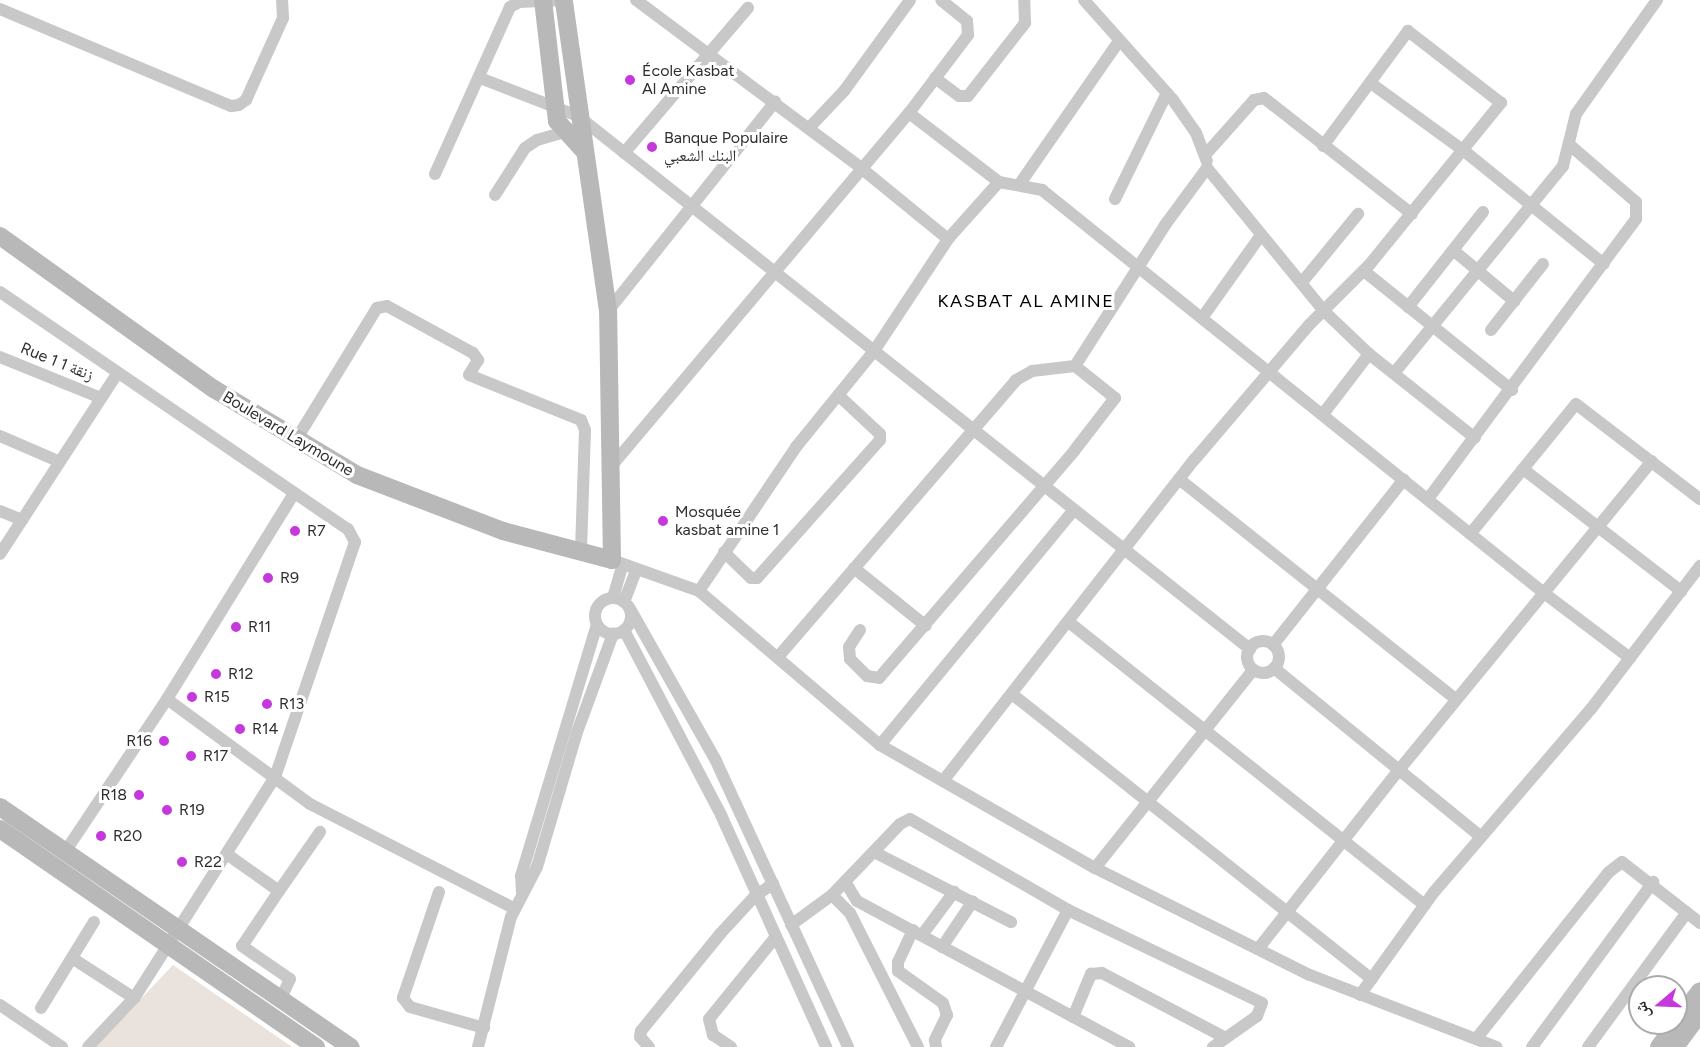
<!DOCTYPE html>
<html>
<head>
<meta charset="utf-8">
<style>
  body { margin:0 }
  #map { position:relative; width:1700px; height:1047px; overflow:hidden; background:#fff; font-family:Figtree,"Noto Naskh Arabic",sans-serif }
  div>[style] { position:absolute }
  .green>* { inset:0; background:#eae2dc }
  .street>* { height:12px; margin:-6px; padding:0 6px; transform-origin:6px; border-radius:6px; background:#c8c8c8 }
  .street>.ring { margin:-6px; padding:0; box-sizing:content-box; background:none; border:12px solid #c8c8c8; border-radius:50% }
  .secondary>* { height:18px; margin:-9px; padding:0 9px; transform-origin:9px; border-radius:9px; background:#b8b8b8 }
  .dots>* { width:16px; height:16px; translate:-50% -50%; box-sizing:border-box; border:3px solid #fff; border-radius:50% }
  span { translate:-50% -50%; white-space:nowrap; text-align:center; line-height:1.15; -webkit-text-stroke:6px #fff; paint-order:stroke }
  .poi-label { font-size:16px; color:#2e2e2e }
  .left { translate:0 -50%; text-align:left }
  .right { translate:-100% -50%; text-align:right }
  .street-label { font-size:16px; color:#2e2e2e }
  .neighbourhood-label { font-size:18px; color:#000; letter-spacing:1.5px }
  .north { position:absolute; left:1628px; top:975px; width:60px; height:60px; box-sizing:border-box; background:#fff; border:2px solid #ababab; border-radius:50%; rotate:251deg; font-size:16px; font-weight:700; line-height:24px; text-align:center; color:#2e2e2e }
  .north::after { content:''; display:block; margin:auto; width:21px; height:27px; background:#c538dc; clip-path:polygon(50% 0,100% 100%,50% 72%,0 100%) }
</style>
</head>
<body>
<div id="map">
  <div class="green">
    <i style="clip-path:polygon(173px 965px,292px 1047px,95px 1047px)"></i>
  </div>
  <div class="street">
    <i style="left:636px;top:0;width:281px;rotate:36.7deg"></i>
    <i style="left:861px;top:168px;width:112px;rotate:39.2deg"></i>
    <i style="left:1084px;top:0;width:134px;rotate:48.3deg"></i>
    <i style="left:1173px;top:100px;width:40px;rotate:55.1deg"></i>
    <i style="left:1196px;top:133px;width:30px;rotate:69deg"></i>
    <i style="left:0;top:9px;width:251px;rotate:22.8deg"></i>
    <i style="left:231px;top:106px;width:8px;rotate:-7deg"></i>
    <i style="left:239px;top:105px;width:9px;rotate:-36deg"></i>
    <i style="left:246px;top:100px;width:90px;rotate:-65.7deg"></i>
    <i style="left:283px;top:18px;width:18px;rotate:-93deg"></i>
    <i style="left:480px;top:78px;width:105px;rotate:21.2deg"></i>
    <i style="left:578px;top:116px;width:858px;rotate:38.42deg"></i>
    <i style="left:935px;top:78px;width:30px;rotate:37deg"></i>
    <i style="left:959px;top:96px;width:9px"></i>
    <i style="left:968px;top:96px;width:93px;rotate:-52deg"></i>
    <i style="left:1025px;top:23px;width:23px;rotate:-92deg"></i>
    <i style="left:1372px;top:84px;width:112px;rotate:36deg"></i>
    <i style="left:1463px;top:150px;width:181px;rotate:39deg"></i>
    <i style="left:909px;top:113px;width:113px;rotate:37.5deg"></i>
    <i style="left:999px;top:182px;width:44px;rotate:10.5deg"></i>
    <i style="left:1042px;top:190px;width:644px;rotate:38.76deg"></i>
    <i style="left:1544px;top:593px;width:108px;rotate:37.1deg"></i>
    <i style="left:809px;top:128px;width:51px;rotate:-46.6deg"></i>
    <i style="left:844px;top:91px;width:112px;rotate:-54deg"></i>
    <i style="left:624px;top:153px;width:191px;rotate:-49.5deg"></i>
    <i style="left:1206px;top:154px;width:72px;rotate:-48.4deg"></i>
    <i style="left:1254px;top:100px;width:10px;rotate:-11deg"></i>
    <i style="left:1264px;top:98px;width:188px;rotate:38.1deg"></i>
    <i style="left:435px;top:174px;width:183px;rotate:-65.8deg"></i>
    <i style="left:510px;top:7px;width:10px;rotate:-29deg"></i>
    <i style="left:519px;top:2px;width:45px;rotate:-2.5deg"></i>
    <i style="left:1019px;top:185px;width:175px;rotate:-55.2deg"></i>
    <i style="left:495px;top:195px;width:56px;rotate:-57.4deg"></i>
    <i style="left:525px;top:148px;width:14px;rotate:-34deg"></i>
    <i style="left:537px;top:140px;width:29px;rotate:-16deg"></i>
    <i style="left:1115px;top:199px;width:118px;rotate:-63.9deg"></i>
    <i style="left:1453px;top:250px;width:80px;rotate:39.9deg"></i>
    <i style="left:1364px;top:271px;width:190px;rotate:38.8deg"></i>
    <i style="left:1303px;top:281px;width:87px;rotate:-50.6deg"></i>
    <i style="left:0;top:292px;width:421px;rotate:34.3deg"></i>
    <i style="left:348px;top:529px;width:15px;rotate:62deg"></i>
    <i style="left:355px;top:542px;width:248px;rotate:108.8deg"></i>
    <i style="left:275px;top:777px;width:262px;rotate:122.5deg"></i>
    <i style="left:134px;top:998px;width:67px;rotate:133.2deg"></i>
    <i style="left:1408px;top:307px;width:121px;rotate:-51.7deg"></i>
    <i style="left:608px;top:311px;width:268px;rotate:-51.4deg"></i>
    <i style="left:1202px;top:318px;width:102px;rotate:-54.6deg"></i>
    <i style="left:1491px;top:330px;width:84px;rotate:-51.8deg"></i>
    <i style="left:0;top:357px;width:109px;rotate:22.1deg"></i>
    <i style="left:1395px;top:372px;width:266px;rotate:-50.8deg"></i>
    <i style="left:1563px;top:166px;width:54px;rotate:-76deg"></i>
    <i style="left:1576px;top:114px;width:140px;rotate:-54.6deg"></i>
    <i style="left:1323px;top:414px;width:76px;rotate:-52.5deg"></i>
    <i style="left:0;top:436px;width:65px;rotate:23.4deg"></i>
    <i style="left:296px;top:440px;width:155px;rotate:-58.5deg"></i>
    <i style="left:377px;top:308px;width:10px;rotate:-11deg"></i>
    <i style="left:387px;top:306px;width:98px;rotate:28.7deg"></i>
    <i style="left:473px;top:353px;width:9px;rotate:54deg"></i>
    <i style="left:478px;top:360px;width:17px;rotate:121deg"></i>
    <i style="left:469px;top:375px;width:121px;rotate:21.9deg"></i>
    <i style="left:581px;top:420px;width:11px;rotate:68deg"></i>
    <i style="left:585px;top:430px;width:120px;rotate:91.9deg"></i>
    <i style="left:609px;top:469px;width:466px;rotate:-49.9deg"></i>
    <i style="left:909px;top:113px;width:98px;rotate:-52.9deg"></i>
    <i style="left:968px;top:35px;width:14px;rotate:-94deg"></i>
    <i style="left:967px;top:21px;width:33px;rotate:-141deg"></i>
    <i style="left:1523px;top:469px;width:200px;rotate:37.7deg"></i>
    <i style="left:1179px;top:479px;width:354px;rotate:38.5deg"></i>
    <i style="left:1428px;top:499px;width:349px;rotate:-53.4deg"></i>
    <i style="left:1636px;top:219px;width:17px;rotate:-90deg"></i>
    <i style="left:1636px;top:202px;width:86px;rotate:-139.3deg"></i>
    <i style="left:0;top:511px;width:24px;rotate:22deg"></i>
    <i style="left:1471px;top:533px;width:166px;rotate:-50.9deg"></i>
    <i style="left:1576px;top:404px;width:156px;rotate:37.5deg"></i>
    <i style="left:724px;top:552px;width:37px;rotate:44deg"></i>
    <i style="left:751px;top:578px;width:6px"></i>
    <i style="left:757px;top:578px;width:185px;rotate:-48.3deg"></i>
    <i style="left:880px;top:440px;width:6px;rotate:-90deg"></i>
    <i style="left:880px;top:434px;width:57px;rotate:-137.1deg"></i>
    <i style="left:0;top:554px;width:215px;rotate:-57deg"></i>
    <i style="left:612px;top:560px;width:92px;rotate:19.6deg"></i>
    <i style="left:699px;top:591px;width:238px;rotate:40.4deg"></i>
    <i style="left:880px;top:745px;width:248px;rotate:29.8deg"></i>
    <i style="left:1095px;top:868px;width:240px;rotate:26.5deg"></i>
    <i style="left:1310px;top:975px;width:200px;rotate:21.1deg"></i>
    <i style="left:854px;top:568px;width:92px;rotate:38.9deg"></i>
    <i style="left:699px;top:591px;width:174px;rotate:-56deg"></i>
    <i style="left:796px;top:447px;width:124px;rotate:-50.9deg"></i>
    <i style="left:874px;top:351px;width:134px;rotate:-56.5deg"></i>
    <i style="left:948px;top:239px;width:76px;rotate:-48.2deg"></i>
    <i class="ring" style="left:595px;top:598px;width:24px;height:24px"></i>
    <i style="left:613px;top:598px;width:35px;rotate:-74deg"></i>
    <i style="left:624px;top:602px;width:34px;rotate:-69deg"></i>
    <i style="left:629px;top:607px;width:177px;rotate:60.5deg"></i>
    <i style="left:716px;top:761px;width:315px;rotate:65.2deg"></i>
    <i style="left:1070px;top:623px;width:453px;rotate:38.5deg"></i>
    <i style="left:624px;top:630px;width:209px;rotate:62.3deg"></i>
    <i style="left:721px;top:815px;width:255px;rotate:65.6deg"></i>
    <i style="left:860px;top:630px;width:20px;rotate:123deg"></i>
    <i style="left:849px;top:647px;width:12px;rotate:85deg"></i>
    <i style="left:850px;top:659px;width:24px;rotate:45deg"></i>
    <i style="left:867px;top:676px;width:12px;rotate:9deg"></i>
    <i style="left:879px;top:678px;width:299px;rotate:-49.3deg"></i>
    <i style="left:1074px;top:451px;width:67px;rotate:-52.3deg"></i>
    <i style="left:1115px;top:398px;width:51px;rotate:-141.3deg"></i>
    <i class="ring" style="left:1247px;top:641px;width:20px;height:20px"></i>
    <i style="left:1273px;top:645px;width:211px;rotate:-51.7deg"></i>
    <i style="left:778px;top:657px;width:365px;rotate:-49.3deg"></i>
    <i style="left:1016px;top:380px;width:18px;rotate:-29deg"></i>
    <i style="left:1032px;top:371px;width:43px;rotate:-6.6deg"></i>
    <i style="left:1075px;top:366px;width:167px;rotate:-57.4deg"></i>
    <i style="left:1165px;top:225px;width:71px;rotate:-53.6deg"></i>
    <i style="left:1207px;top:168px;width:186px;rotate:50.7deg"></i>
    <i style="left:1325px;top:312px;width:61px;rotate:43.7deg"></i>
    <i style="left:1369px;top:354px;width:135px;rotate:38.4deg"></i>
    <i style="left:1274px;top:668px;width:267px;rotate:39.2deg"></i>
    <i style="left:1012px;top:694px;width:459px;rotate:38.4deg"></i>
    <i style="left:167px;top:699px;width:177px;rotate:36.3deg"></i>
    <i style="left:310px;top:804px;width:230px;rotate:27.1deg"></i>
    <i style="left:880px;top:745px;width:305px;rotate:-50.5deg"></i>
    <i style="left:943px;top:781px;width:409px;rotate:-52deg"></i>
    <i style="left:1195px;top:459px;width:176px;rotate:-49.6deg"></i>
    <i style="left:1309px;top:325px;width:86px;rotate:-45deg"></i>
    <i style="left:1370px;top:264px;width:208px;rotate:-50.9deg"></i>
    <i style="left:1501px;top:103px;width:118px;rotate:-142.3deg"></i>
    <i style="left:1408px;top:31px;width:143px;rotate:126.5deg"></i>
    <i style="left:65px;top:852px;width:184px;rotate:-56.3deg"></i>
    <i style="left:167px;top:699px;width:240px;rotate:-58.3deg"></i>
    <i style="left:874px;top:852px;width:154px;rotate:27.1deg"></i>
    <i style="left:228px;top:855px;width:62px;rotate:35.2deg"></i>
    <i style="left:279px;top:891px;width:66px;rotate:123.9deg"></i>
    <i style="left:242px;top:946px;width:58px;rotate:34.5deg"></i>
    <i style="left:290px;top:979px;width:21px;rotate:115deg"></i>
    <i style="left:1095px;top:868px;width:253px;rotate:-51.4deg"></i>
    <i style="left:846px;top:883px;width:21px;rotate:59deg"></i>
    <i style="left:857px;top:901px;width:309px;rotate:28.2deg"></i>
    <i style="left:279px;top:891px;width:72px;rotate:-55.2deg"></i>
    <i style="left:439px;top:892px;width:112px;rotate:108.8deg"></i>
    <i style="left:403px;top:998px;width:11px;rotate:52deg"></i>
    <i style="left:410px;top:1007px;width:77px;rotate:15.8deg"></i>
    <i style="left:522px;top:893px;width:17px;rotate:-93deg"></i>
    <i style="left:521px;top:876px;width:262px;rotate:-73.2deg"></i>
    <i style="left:791px;top:925px;width:51px;rotate:-36.2deg"></i>
    <i style="left:913px;top:930px;width:35px;rotate:115deg"></i>
    <i style="left:898px;top:962px;width:9px;rotate:90deg"></i>
    <i style="left:898px;top:971px;width:55px;rotate:35.4deg"></i>
    <i style="left:943px;top:1003px;width:13px;rotate:72deg"></i>
    <i style="left:947px;top:1015px;width:28px;rotate:116deg"></i>
    <i style="left:935px;top:1040px;width:7px;rotate:82deg"></i>
    <i style="left:922px;top:935px;width:54px;rotate:-53.3deg"></i>
    <i style="left:942px;top:947px;width:55px;rotate:-56deg"></i>
    <i style="left:1258px;top:949px;width:228px;rotate:-51.8deg"></i>
    <i style="left:1399px;top:770px;width:399px;rotate:-50.7deg"></i>
    <i style="left:72px;top:958px;width:74px;rotate:32.8deg"></i>
    <i style="left:1360px;top:995px;width:127px;rotate:-54.3deg"></i>
    <i style="left:1434px;top:892px;width:241px;rotate:-49.4deg"></i>
    <i style="left:1591px;top:709px;width:180px;rotate:-52.7deg"></i>
    <i style="left:0;top:1005px;width:75px;rotate:34.1deg"></i>
    <i style="left:41px;top:1008px;width:101px;rotate:-58.4deg"></i>
    <i style="left:1073px;top:1017px;width:47px;rotate:-67.3deg"></i>
    <i style="left:1091px;top:974px;width:11px;rotate:-5deg"></i>
    <i style="left:1102px;top:973px;width:140px;rotate:27.7deg"></i>
    <i style="left:1476px;top:1039px;width:213px;rotate:-51.5deg"></i>
    <i style="left:1609px;top:872px;width:16px;rotate:-38deg"></i>
    <i style="left:1622px;top:862px;width:99px;rotate:38deg"></i>
    <i style="left:478px;top:1047px;width:134px;rotate:-75.8deg"></i>
    <i style="left:511px;top:917px;width:56px;rotate:-62.5deg"></i>
    <i style="left:537px;top:867px;width:138px;rotate:-73.5deg"></i>
    <i style="left:576px;top:735px;width:108px;rotate:-69.9deg"></i>
    <i style="left:649px;top:1047px;width:13px;rotate:-132deg"></i>
    <i style="left:640px;top:1037px;width:6px;rotate:-81deg"></i>
    <i style="left:641px;top:1031px;width:125px;rotate:-50.8deg"></i>
    <i style="left:720px;top:934px;width:52px;rotate:-47.4deg"></i>
    <i style="left:755px;top:896px;width:22px;rotate:-34deg"></i>
    <i style="left:731px;top:1047px;width:22px;rotate:-146deg"></i>
    <i style="left:713px;top:1035px;width:16px;rotate:-104deg"></i>
    <i style="left:709px;top:1019px;width:103px;rotate:-50.9deg"></i>
    <i style="left:918px;top:1047px;width:150px;rotate:-116.9deg"></i>
    <i style="left:850px;top:913px;width:25px;rotate:-135deg"></i>
    <i style="left:832px;top:895px;width:98px;rotate:-46.2deg"></i>
    <i style="left:900px;top:824px;width:11px;rotate:-27deg"></i>
    <i style="left:910px;top:819px;width:182px;rotate:29.9deg"></i>
    <i style="left:1068px;top:910px;width:215px;rotate:25.6deg"></i>
    <i style="left:1262px;top:1003px;width:14px;rotate:111deg"></i>
    <i style="left:1257px;top:1016px;width:54px;rotate:144.8deg"></i>
    <i style="left:996px;top:1047px;width:155px;rotate:-62.3deg"></i>
    <i style="left:1532px;top:1047px;width:205px;rotate:-53.7deg"></i>
    <i style="left:1588px;top:1047px;width:167px;rotate:-53.7deg"></i>
  </div>
  <div class="secondary">
    <i style="left:543px;top:0;width:122px;rotate:83.4deg"></i>
    <i style="left:557px;top:121px;width:39px;rotate:48deg"></i>
    <i style="left:0;top:236px;width:263px;rotate:35.6deg"></i>
    <i style="left:214px;top:389px;width:167px;rotate:31deg"></i>
    <i style="left:357px;top:475px;width:156px;rotate:21deg"></i>
    <i style="left:503px;top:531px;width:113px;rotate:14.9deg"></i>
    <i style="left:612px;top:560px;width:249px;rotate:-90.9deg"></i>
    <i style="left:608px;top:311px;width:314px;rotate:-98.1deg"></i>
    <i style="left:0;top:807px;width:425px;rotate:34.4deg"></i>
    <i style="left:0;top:829px;width:384px;rotate:34.6deg"></i>
    <i style="left:1659px;top:1047px;width:69px;rotate:-53.8deg"></i>
    <i style="left:1675px;top:1047px;width:42px;rotate:-53.7deg"></i>
  </div>
  <div class="dots">
    <i style="left:630px;top:80px;background:#c538dc"></i>
    <i style="left:652px;top:147px;background:#c538dc"></i>
    <i style="left:663px;top:521px;background:#c538dc"></i>
    <i style="left:295px;top:531px;background:#c538dc"></i>
    <i style="left:268px;top:578px;background:#c538dc"></i>
    <i style="left:236px;top:627px;background:#c538dc"></i>
    <i style="left:216px;top:674px;background:#c538dc"></i>
    <i style="left:192px;top:697px;background:#c538dc"></i>
    <i style="left:267px;top:704px;background:#c538dc"></i>
    <i style="left:240px;top:729px;background:#c538dc"></i>
    <i style="left:164px;top:741px;background:#c538dc"></i>
    <i style="left:191px;top:756px;background:#c538dc"></i>
    <i style="left:139px;top:795px;background:#c538dc"></i>
    <i style="left:167px;top:810px;background:#c538dc"></i>
    <i style="left:101px;top:836px;background:#c538dc"></i>
    <i style="left:182px;top:862px;background:#c538dc"></i>
  </div>
  <div class="poi-label">
    <span class="left" style="left:642px;top:80px">École Kasbat<br>Al Amine</span>
    <span class="left" style="left:664px;top:147px">Banque Populaire<br>البنك الشعبي</span>
    <span class="left" style="left:675px;top:521px">Mosquée<br>kasbat amine 1</span>
    <span class="left" style="left:307px;top:531px">R7</span>
    <span class="left" style="left:280px;top:578px">R9</span>
    <span class="left" style="left:248px;top:627px">R11</span>
    <span class="left" style="left:228px;top:674px">R12</span>
    <span class="left" style="left:204px;top:697px">R15</span>
    <span class="left" style="left:279px;top:704px">R13</span>
    <span class="left" style="left:252px;top:729px">R14</span>
    <span class="right" style="left:152px;top:741px">R16</span>
    <span class="left" style="left:203px;top:756px">R17</span>
    <span class="right" style="left:127px;top:795px">R18</span>
    <span class="left" style="left:179px;top:810px">R19</span>
    <span class="left" style="left:113px;top:836px">R20</span>
    <span class="left" style="left:194px;top:862px">R22</span>
  </div>
  <div class="street-label">
    <span style="left:57px;top:362px;rotate:22deg">Rue 1 زنقة 1</span>
    <span style="left:288px;top:434px;rotate:31deg">Boulevard Laymoune</span>
  </div>
  <div class="neighbourhood-label">
    <span style="left:1026px;top:301px">KASBAT AL AMINE</span>
  </div>
  <div class="north">ش</div>
</div>
</body>
</html>
